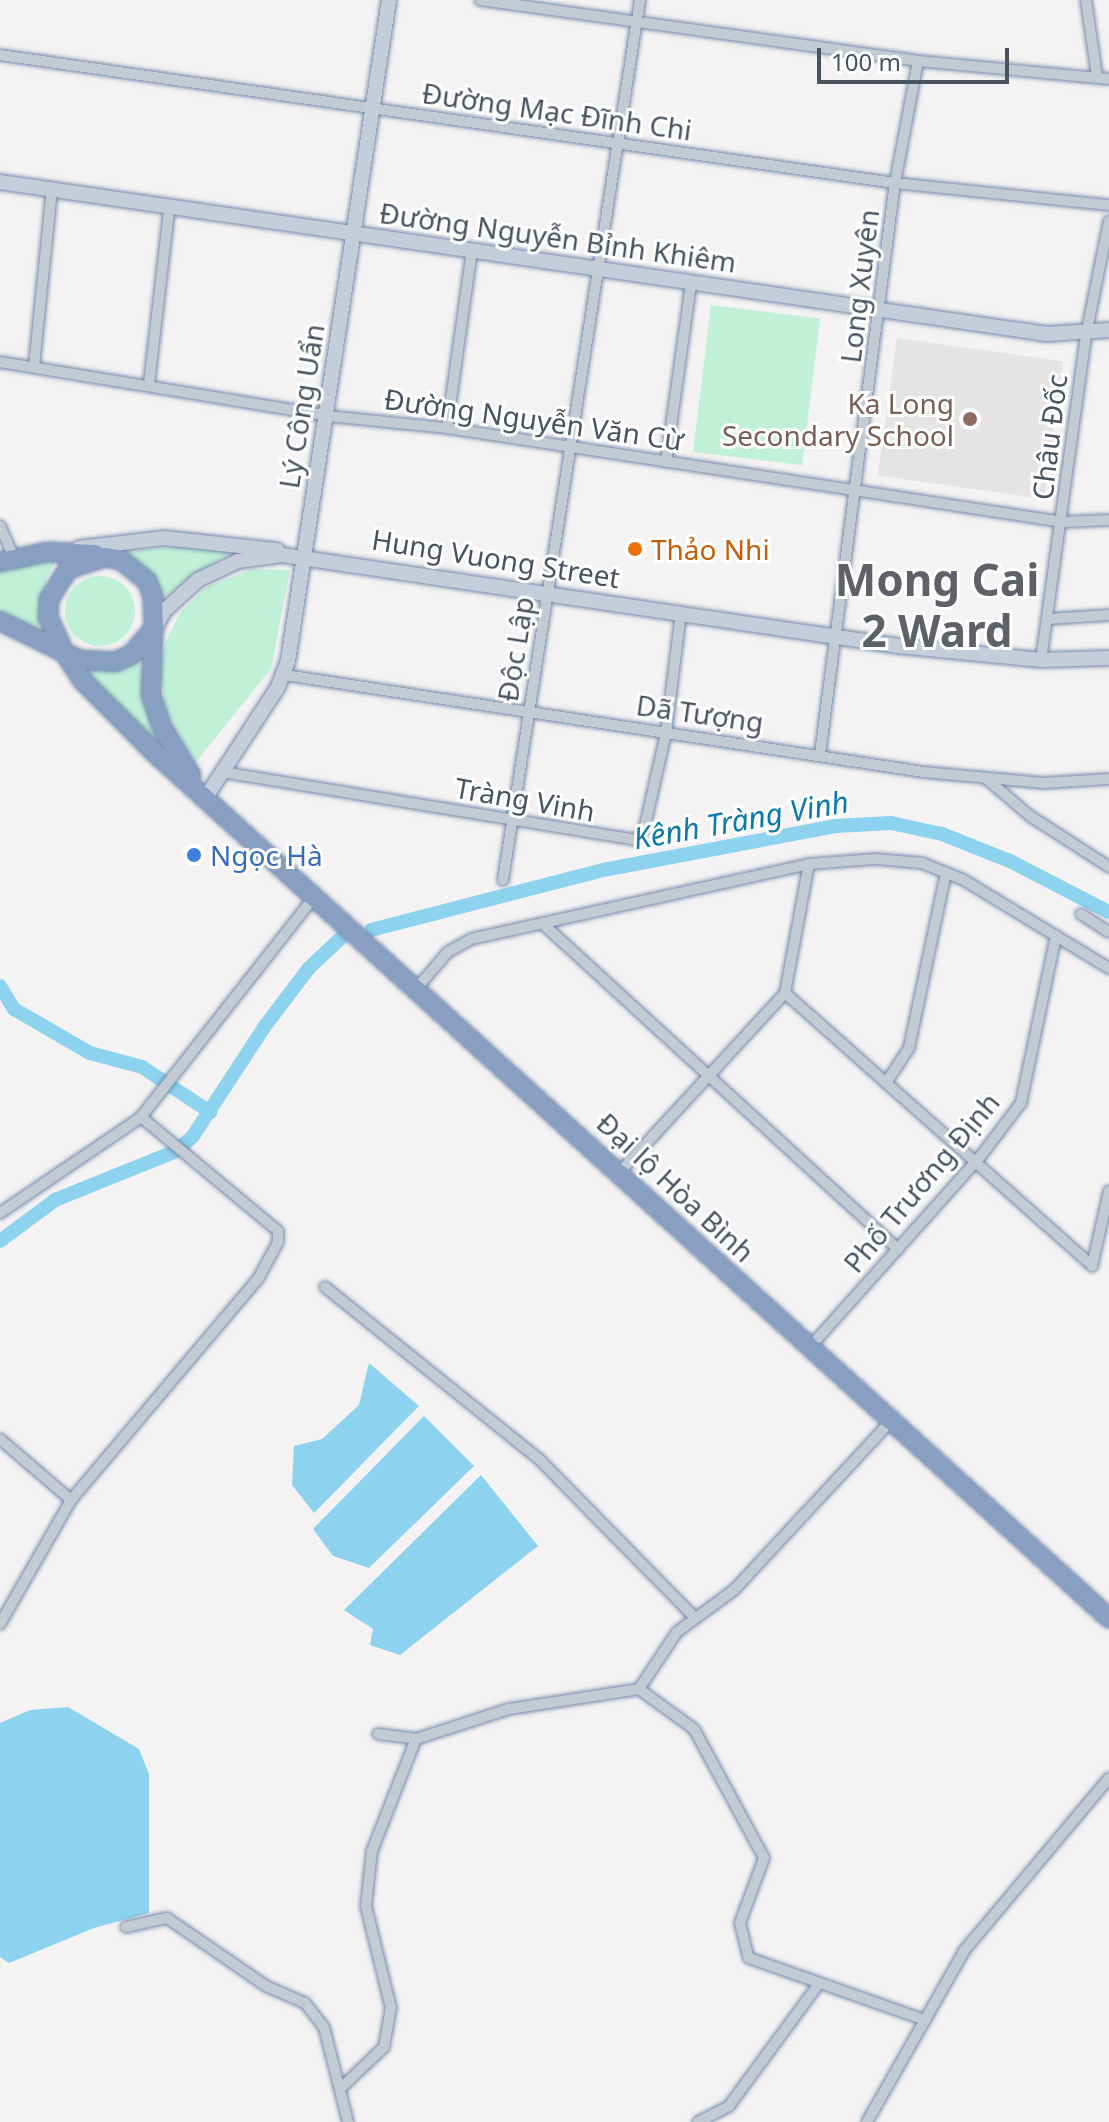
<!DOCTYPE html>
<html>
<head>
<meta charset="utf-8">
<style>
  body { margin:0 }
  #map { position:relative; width:1109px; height:2122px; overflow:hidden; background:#f4f2f2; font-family:"Noto Sans",sans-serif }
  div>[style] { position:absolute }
  .education>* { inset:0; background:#e5e3e4; transform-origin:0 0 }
  .green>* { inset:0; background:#c0f1d8; transform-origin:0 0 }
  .round { border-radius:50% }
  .water>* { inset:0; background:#8dd2ef }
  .canal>* { height:14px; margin:-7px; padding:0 7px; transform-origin:7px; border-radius:7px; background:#8dd2ef }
  .roads { filter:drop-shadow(0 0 2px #748aad) drop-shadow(0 0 2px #748aad) }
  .street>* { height:10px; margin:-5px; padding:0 5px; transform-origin:5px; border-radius:5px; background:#c2cad3 }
  .secondary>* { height:14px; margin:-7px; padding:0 7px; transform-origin:7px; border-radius:7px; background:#c4cdda }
  .highway>* { height:18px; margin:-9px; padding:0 9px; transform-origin:9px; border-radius:9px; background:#899fc1 }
  .dots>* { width:22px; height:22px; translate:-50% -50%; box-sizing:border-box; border:4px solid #fff; border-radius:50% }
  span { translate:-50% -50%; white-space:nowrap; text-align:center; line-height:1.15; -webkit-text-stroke:6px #fff; paint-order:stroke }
  .street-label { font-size:28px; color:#495360 }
  .education-label { font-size:28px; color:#785e54 }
  .right { translate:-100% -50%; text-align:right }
  .food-label { font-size:28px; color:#c56008 }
  .left { translate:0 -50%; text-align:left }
  .shop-label { font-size:28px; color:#366cbe }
  .water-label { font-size:30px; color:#097aab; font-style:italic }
  .town-label { font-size:44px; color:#5e6167; font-weight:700 }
  .scale { position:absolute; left:817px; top:48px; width:192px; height:36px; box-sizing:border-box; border:4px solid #495360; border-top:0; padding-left:10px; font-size:24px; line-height:28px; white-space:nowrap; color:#495360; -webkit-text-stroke:6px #fff; paint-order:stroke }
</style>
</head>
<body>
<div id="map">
  <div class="education">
    <i style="left:897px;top:338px;width:168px;height:139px;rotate:8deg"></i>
  </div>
  <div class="green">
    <i style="left:711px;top:305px;width:110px;height:148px;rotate:7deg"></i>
    <i style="clip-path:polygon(177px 546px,232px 551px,160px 599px,143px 568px,125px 552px)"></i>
    <i style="clip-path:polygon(57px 558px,46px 580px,39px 628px,0 611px,0 570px)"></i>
    <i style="clip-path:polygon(252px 569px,290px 570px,271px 669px,196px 762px,166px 711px,160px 669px,166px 641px,180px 613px,205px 588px)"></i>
    <i class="round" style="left:65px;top:576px;width:70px;height:70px"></i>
    <i style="clip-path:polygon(139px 659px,144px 702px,164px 748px,85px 673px)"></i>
  </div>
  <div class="water">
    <i style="clip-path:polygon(369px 1363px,419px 1406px,314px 1513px,292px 1485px,294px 1446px,322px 1439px,359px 1405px)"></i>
    <i style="clip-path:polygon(424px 1416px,474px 1466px,369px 1568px,333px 1556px,313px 1529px)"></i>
    <i style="clip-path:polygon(481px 1475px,538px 1546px,400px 1655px,370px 1645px,373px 1629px,344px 1610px)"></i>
    <i style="clip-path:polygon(68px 1707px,139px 1749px,149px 1774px,149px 1913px,94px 1928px,9px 1963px,0 1957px,0 1723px,30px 1710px)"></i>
  </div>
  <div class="canal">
    <i style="left:371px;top:930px;width:240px;rotate:-14.5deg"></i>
    <i style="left:603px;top:870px;width:237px;rotate:-10.7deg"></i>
    <i style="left:836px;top:826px;width:55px;rotate:-3.1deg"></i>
    <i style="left:891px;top:823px;width:52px;rotate:12.2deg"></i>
    <i style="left:942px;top:834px;width:73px;rotate:21.7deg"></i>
    <i style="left:1010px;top:861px;width:111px;rotate:27.3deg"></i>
    <i style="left:0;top:986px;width:27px;rotate:59deg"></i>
    <i style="left:14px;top:1009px;width:88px;rotate:30.1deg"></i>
    <i style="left:90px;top:1053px;width:54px;rotate:15.1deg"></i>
    <i style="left:142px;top:1067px;width:82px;rotate:33.5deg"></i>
    <i style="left:0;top:1241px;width:69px;rotate:-36.7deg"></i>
    <i style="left:55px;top:1200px;width:131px;rotate:-22deg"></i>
    <i style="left:176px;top:1151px;width:23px;rotate:-41deg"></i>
    <i style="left:193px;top:1136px;width:131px;rotate:-56.8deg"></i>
    <i style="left:265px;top:1026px;width:73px;rotate:-52.8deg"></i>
    <i style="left:309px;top:968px;width:45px;rotate:-43.2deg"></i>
  </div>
  <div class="roads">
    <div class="street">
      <i style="left:480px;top:0;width:442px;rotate:7.9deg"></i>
      <i style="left:918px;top:61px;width:192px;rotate:5.4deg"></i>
      <i style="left:1086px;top:0;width:77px;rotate:81.8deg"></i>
      <i style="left:0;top:55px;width:904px;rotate:8.14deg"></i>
      <i style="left:895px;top:183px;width:215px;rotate:5.9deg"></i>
      <i style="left:0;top:362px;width:332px;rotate:9.3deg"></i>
      <i style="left:328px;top:416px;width:120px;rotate:5.8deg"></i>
      <i style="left:447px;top:428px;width:623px;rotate:8.68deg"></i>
      <i style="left:1063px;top:522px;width:46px;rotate:-2.5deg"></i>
      <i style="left:34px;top:366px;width:177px;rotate:-84.2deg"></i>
      <i style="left:149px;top:384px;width:175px;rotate:-83.4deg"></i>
      <i style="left:447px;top:428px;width:179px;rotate:-82deg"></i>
      <i style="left:666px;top:462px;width:181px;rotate:-82deg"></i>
      <i style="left:0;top:526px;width:36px;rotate:66deg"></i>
      <i style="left:1047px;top:619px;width:62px;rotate:-3.7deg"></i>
      <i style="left:1041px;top:660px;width:328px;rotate:-82.1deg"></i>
      <i style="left:1086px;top:335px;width:116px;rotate:-78.6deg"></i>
      <i style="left:285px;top:675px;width:645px;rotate:8.64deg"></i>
      <i style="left:923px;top:772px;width:121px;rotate:5.2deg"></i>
      <i style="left:1044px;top:783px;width:65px;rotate:-3.5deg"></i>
      <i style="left:820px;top:754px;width:576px;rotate:-82.52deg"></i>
      <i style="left:895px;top:183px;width:124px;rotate:-79.3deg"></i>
      <i style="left:222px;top:772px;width:420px;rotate:9.3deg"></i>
      <i style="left:636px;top:840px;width:13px;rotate:-51deg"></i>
      <i style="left:644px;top:830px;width:99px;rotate:-77.2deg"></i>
      <i style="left:666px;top:733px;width:122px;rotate:-82.9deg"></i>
      <i style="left:988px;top:780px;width:55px;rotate:40.6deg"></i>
      <i style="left:1030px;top:816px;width:94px;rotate:32.8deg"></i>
      <i style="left:503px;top:880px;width:891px;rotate:-81.15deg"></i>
      <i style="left:1081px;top:914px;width:33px;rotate:33deg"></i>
      <i style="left:542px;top:923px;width:483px;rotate:42.5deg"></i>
      <i style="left:417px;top:988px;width:48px;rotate:-49.3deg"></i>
      <i style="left:448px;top:952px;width:26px;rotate:-29deg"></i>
      <i style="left:471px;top:939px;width:346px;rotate:-12.5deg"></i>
      <i style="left:809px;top:864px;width:67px;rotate:-4.3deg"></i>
      <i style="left:876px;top:859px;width:46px;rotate:5deg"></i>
      <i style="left:922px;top:863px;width:45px;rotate:22deg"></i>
      <i style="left:964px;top:880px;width:170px;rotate:31.3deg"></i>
      <i style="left:785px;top:993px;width:411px;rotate:41.6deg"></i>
      <i style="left:1092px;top:1266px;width:77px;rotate:-77.2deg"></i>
      <i style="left:886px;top:1083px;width:42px;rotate:-56.7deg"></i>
      <i style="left:909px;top:1048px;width:179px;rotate:-78.1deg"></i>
      <i style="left:619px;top:1173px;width:245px;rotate:-47.3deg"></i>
      <i style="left:785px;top:993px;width:131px;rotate:-79.5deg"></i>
      <i style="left:0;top:1213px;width:171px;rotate:-34.2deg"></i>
      <i style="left:141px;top:1117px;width:283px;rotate:-51.8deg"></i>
      <i style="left:325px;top:1287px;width:276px;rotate:38.8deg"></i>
      <i style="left:540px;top:1460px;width:221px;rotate:45.5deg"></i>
      <i style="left:810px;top:1347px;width:255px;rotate:-48.2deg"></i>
      <i style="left:980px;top:1157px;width:68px;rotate:-52.8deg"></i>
      <i style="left:1021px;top:1103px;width:171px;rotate:-78.2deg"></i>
      <i style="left:0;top:1439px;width:94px;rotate:40.7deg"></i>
      <i style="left:0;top:1624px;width:143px;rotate:-60.2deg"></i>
      <i style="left:71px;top:1500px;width:289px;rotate:-49.8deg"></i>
      <i style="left:258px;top:1279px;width:42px;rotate:-61.6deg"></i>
      <i style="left:278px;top:1242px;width:11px;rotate:-90deg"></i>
      <i style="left:278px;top:1231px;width:178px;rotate:-140.2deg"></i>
      <i style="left:639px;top:1689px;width:68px;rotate:36deg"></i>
      <i style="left:694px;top:1729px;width:147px;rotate:61.5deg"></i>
      <i style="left:764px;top:1858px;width:69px;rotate:110.3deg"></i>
      <i style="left:740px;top:1923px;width:36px;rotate:76deg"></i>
      <i style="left:749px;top:1958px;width:187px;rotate:19.4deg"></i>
      <i style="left:378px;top:1734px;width:38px;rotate:7deg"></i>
      <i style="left:416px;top:1739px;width:98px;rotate:-17.9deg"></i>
      <i style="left:509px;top:1709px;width:132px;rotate:-8.7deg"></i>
      <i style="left:639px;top:1689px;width:69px;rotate:-56.3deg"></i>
      <i style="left:677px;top:1632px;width:71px;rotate:-36.4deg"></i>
      <i style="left:734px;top:1590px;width:231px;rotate:-47.1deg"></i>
      <i style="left:126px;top:1927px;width:42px;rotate:-12.4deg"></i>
      <i style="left:167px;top:1918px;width:120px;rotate:34.5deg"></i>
      <i style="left:266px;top:1986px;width:43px;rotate:23.6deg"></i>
      <i style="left:305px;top:2003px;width:31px;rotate:52deg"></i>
      <i style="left:324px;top:2027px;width:98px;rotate:75.8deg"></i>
      <i style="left:340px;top:2089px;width:61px;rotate:-43.7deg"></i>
      <i style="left:384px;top:2047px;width:40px;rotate:-80deg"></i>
      <i style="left:391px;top:2008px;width:105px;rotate:-103.8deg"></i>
      <i style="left:366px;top:1906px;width:55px;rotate:-83.8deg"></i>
      <i style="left:372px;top:1851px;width:120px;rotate:-68.6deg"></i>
      <i style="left:698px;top:2122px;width:35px;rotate:-27deg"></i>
      <i style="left:729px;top:2106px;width:149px;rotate:-53.7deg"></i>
      <i style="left:867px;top:2122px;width:197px;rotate:-60.4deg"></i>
      <i style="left:964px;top:1951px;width:226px;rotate:-50deg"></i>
    </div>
    <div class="secondary">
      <i style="left:0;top:182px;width:1058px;rotate:8.26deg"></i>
      <i style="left:1047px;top:334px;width:62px;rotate:-3.7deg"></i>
      <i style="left:79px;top:548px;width:86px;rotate:-6.7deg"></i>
      <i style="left:164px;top:538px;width:114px;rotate:6.1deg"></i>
      <i style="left:154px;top:629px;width:22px;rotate:-60deg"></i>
      <i style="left:165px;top:610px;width:45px;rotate:-42.3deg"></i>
      <i style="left:198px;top:580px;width:44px;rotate:-25.4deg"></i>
      <i style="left:238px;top:561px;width:44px;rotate:-7.8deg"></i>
      <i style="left:282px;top:555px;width:623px;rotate:8.4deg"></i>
      <i style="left:898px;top:646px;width:144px;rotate:5.6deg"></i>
      <i style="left:1041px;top:660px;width:68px;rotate:-1.7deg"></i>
      <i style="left:206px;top:797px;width:131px;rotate:-56.8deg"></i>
      <i style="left:278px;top:687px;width:28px;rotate:-69deg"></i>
      <i style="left:288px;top:661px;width:669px;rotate:-81.31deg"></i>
    </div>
    <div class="highway">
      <i style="left:0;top:562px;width:48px;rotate:-12deg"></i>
      <i style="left:47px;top:552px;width:48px;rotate:2.4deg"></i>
      <i style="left:0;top:621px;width:89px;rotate:26deg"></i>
      <i style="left:80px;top:660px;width:35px;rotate:3deg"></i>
      <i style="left:115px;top:662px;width:17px;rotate:-24deg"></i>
      <i style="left:131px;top:655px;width:35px;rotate:-49deg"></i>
      <i style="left:154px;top:629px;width:33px;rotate:-92deg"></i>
      <i style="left:153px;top:596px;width:16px;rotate:-112deg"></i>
      <i style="left:147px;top:581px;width:33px;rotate:-141deg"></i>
      <i style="left:121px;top:560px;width:16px;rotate:-169deg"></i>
      <i style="left:105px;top:557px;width:39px;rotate:162deg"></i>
      <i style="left:68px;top:569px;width:36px;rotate:122deg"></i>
      <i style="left:49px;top:599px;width:18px;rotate:93deg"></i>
      <i style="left:48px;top:617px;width:29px;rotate:65deg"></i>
      <i style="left:153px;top:631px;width:64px;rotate:91.8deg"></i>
      <i style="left:151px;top:695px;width:34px;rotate:71deg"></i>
      <i style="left:162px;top:727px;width:56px;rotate:58.9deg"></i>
      <i style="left:53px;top:635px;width:55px;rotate:56.9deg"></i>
      <i style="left:83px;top:681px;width:102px;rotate:45deg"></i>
      <i style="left:155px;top:753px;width:1288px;rotate:42.2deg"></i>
    </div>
  </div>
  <div class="dots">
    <i style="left:970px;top:419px;background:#8d6e63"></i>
    <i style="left:635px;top:549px;background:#e8710a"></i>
    <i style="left:194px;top:855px;background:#3f7fe0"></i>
  </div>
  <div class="street-label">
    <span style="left:557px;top:111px;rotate:8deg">Đường Mạc Đĩnh Chi</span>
    <span style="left:558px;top:237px;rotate:8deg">Đường Nguyễn Bỉnh Khiêm</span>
    <span style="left:859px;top:286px;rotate:-83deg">Long Xuyên</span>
    <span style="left:301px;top:406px;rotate:-81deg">Lý Công Uẩn</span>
    <span style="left:534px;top:419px;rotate:8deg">Đường Nguyễn Văn Cừ</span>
    <span style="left:1049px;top:437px;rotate:-83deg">Châu Đốc</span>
    <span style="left:496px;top:558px;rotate:9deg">Hung Vuong Street</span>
    <span style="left:515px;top:649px;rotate:-81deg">Độc Lập</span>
    <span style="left:700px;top:713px;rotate:8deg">Dã Tượng</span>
    <span style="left:525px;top:799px;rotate:10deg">Tràng Vinh</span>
    <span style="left:921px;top:1182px;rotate:-50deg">Phố Trương Định</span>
    <span style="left:676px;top:1187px;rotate:43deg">Đại lộ Hòa Bình</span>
  </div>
  <div class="education-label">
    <span class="right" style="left:954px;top:419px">Ka Long<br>Secondary School</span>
  </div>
  <div class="food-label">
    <span class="left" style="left:651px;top:549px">Thảo Nhi</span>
  </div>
  <div class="shop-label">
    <span class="left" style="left:210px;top:855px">Ngọc Hà</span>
  </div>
  <div class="water-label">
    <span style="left:741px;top:820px;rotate:-10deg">Kênh Tràng Vinh</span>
  </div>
  <div class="town-label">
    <span style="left:937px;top:605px">Mong Cai<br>2 Ward</span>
  </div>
  <div class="scale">100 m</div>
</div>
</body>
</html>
